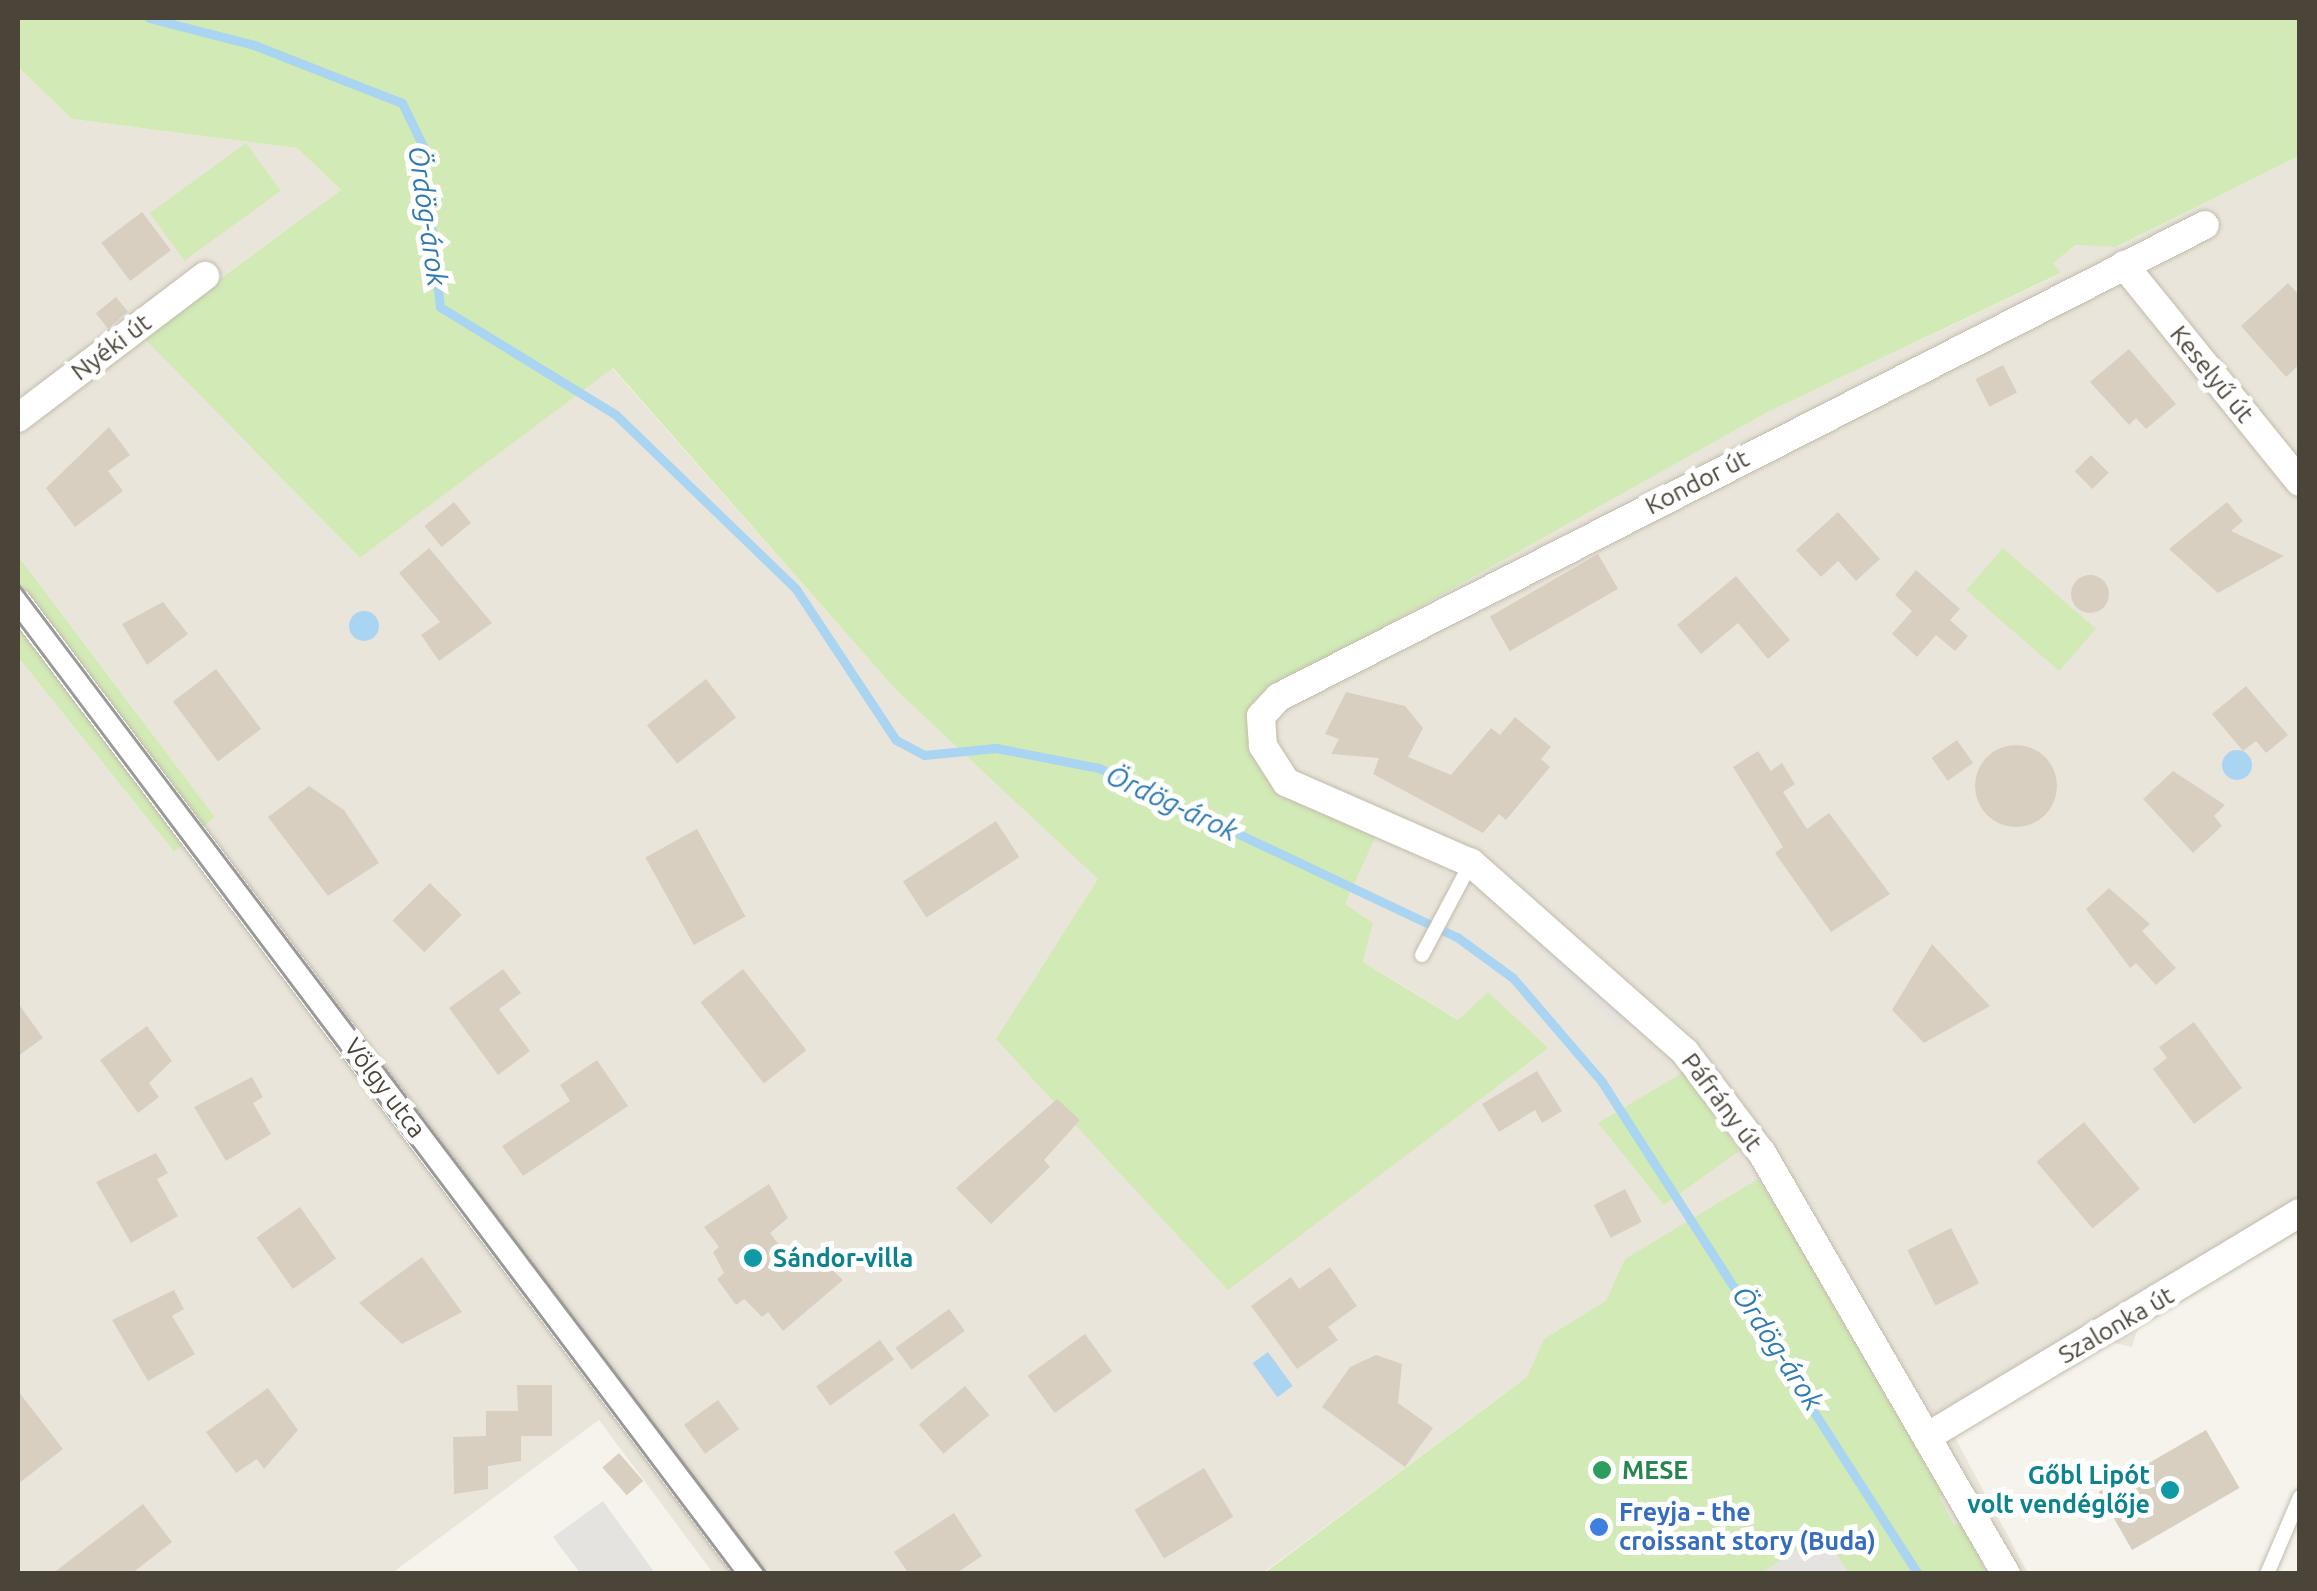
<!DOCTYPE html>
<html>
<head>
<meta charset="utf-8">
<style>
  body { margin:0 }
  #map { position:relative; width:2317px; height:1591px; overflow:hidden; background:#f6f3ec; font-family:Ubuntu,sans-serif }
  div>[style] { position:absolute }
  .residential>* { inset:0; background:#eae5da }
  .green>* { inset:0; background:#d2eab5; transform-origin:0 0 }
  .parking>* { inset:0; background:#e5e3e0 }
  .water>* { inset:0; background:#a9d4f2; transform-origin:0 0 }
  .round { border-radius:50% }
  .stream>* { height:9px; margin:-4.5px; padding:0 4.5px; transform-origin:4.5px; border-radius:4.5px; background:#a9d4f2 }
  .building>* { inset:0; background:#d8cfc1; transform-origin:0 0 }
  .roads { filter:drop-shadow(0 0 2px #c2bbae) drop-shadow(0 0 2px #c2bbae) }
  .lane>* { height:14px; margin:-7px; padding:0 7px; transform-origin:7px; border-radius:7px; background:#fff }
  .street>* { height:28px; margin:-14px; padding:0 14px; transform-origin:14px; border-radius:14px; background:#fff }
  .tram>* { height:2.5px; margin:-1.25px; padding:0 1.25px; transform-origin:1.25px; border-radius:1.25px; background:#9a9a9a }
  .dots>* { width:28px; height:28px; translate:-50% -50%; box-sizing:border-box; border:5px solid #fff; border-radius:50% }
  span { translate:-50% -50%; white-space:nowrap; text-align:center; line-height:1.15; -webkit-text-stroke:10px #fff; paint-order:stroke }
  .street-label { font-size:25px; color:#4b4439 }
  .culture-label { font-size:25px; color:#0d838f; font-weight:700 }
  .left { translate:0 -50%; text-align:left }
  .right { translate:-100% -50%; text-align:right }
  .leisure-label { font-size:25px; color:#27864d; font-weight:700 }
  .shop-label { font-size:25px; color:#366cbe; font-weight:700 }
  .water-label { font-size:28px; color:#2e7ab2; font-style:italic }
  .frame { position:absolute; inset:0; border:20px solid #4b4439; pointer-events:none }
</style>
</head>
<body>
<div id="map">
  <div class="residential">
    <i style="clip-path:polygon(18px 67px,72px 119px,297px 148px,341px 190px,143px 335px,360px 558px,612px 368px,896px 690px,1099px 879px,1459px 1020px,1363px 962px,1373px 923px,1257px 864px,1259px 697px,1768px 412px,2060px 274px,2052px 263px,2077px 245px,2117px 247px,2299px 156px,2299px 1232px,2140px 1321px,2132px 1347px,2111px 1342px,1954px 1436px,2028px 1573px,1868px 1573px,1542px 1366px,1263px 1573px,713px 1573px,599px 1420px,392px 1573px,18px 1573px,18px 657px,173px 851px,215px 817px,18px 556px)"></i>
  </div>
  <div class="green">
    <i style="clip-path:polygon(18px 18px,2299px 18px,2299px 156px,2116px 247px,2076px 245px,2053px 263px,2061px 273px,1768px 412px,1259px 697px,1281px 796px,1376px 835px,1345px 904px,1373px 923px,1363px 962px,1458px 1020px,1488px 992px,1548px 1048px,1228px 1290px,996px 1039px,1098px 879px,896px 690px,613px 368px,360px 558px,142px 336px,341px 190px,297px 148px,72px 119px,18px 67px)"></i>
    <i style="left:246px;top:143px;width:59px;height:119px;rotate:54deg"></i>
    <i style="left:2003px;top:548px;width:123px;height:56px;rotate:41deg"></i>
    <i style="clip-path:polygon(18px 556px,215px 817px,174px 852px,18px 657px)"></i>
    <i style="clip-path:polygon(1684px 1072px,1739px 1151px,1664px 1205px,1598px 1123px)"></i>
    <i style="clip-path:polygon(1758px 1179px,1888px 1383px,1947px 1492px,1939px 1497px,1954px 1525px,1965px 1523px,1986px 1573px,1263px 1574px,1527px 1377px,1544px 1339px,1606px 1301px,1625px 1259px)"></i>
  </div>
  <div class="parking">
    <i style="clip-path:polygon(1550px 929px,1640px 1011px,1620px 1029px,1537px 947px)"></i>
    <i style="clip-path:polygon(603px 1501px,655px 1573px,580px 1573px,553px 1537px)"></i>
    <i style="clip-path:polygon(1823px 1533px,1849px 1573px,1766px 1573px,1764px 1571px)"></i>
  </div>
  <div class="water">
    <i class="round" style="left:349px;top:611px;width:30px;height:30px"></i>
    <i class="round" style="left:2222px;top:750px;width:30px;height:30px"></i>
    <i style="left:1268px;top:1352px;width:42px;height:19px;rotate:54deg"></i>
  </div>
  <div class="stream">
    <i style="left:149px;top:18px;width:108px;rotate:14.4deg"></i>
    <i style="left:254px;top:45px;width:159px;rotate:21.4deg"></i>
    <i style="left:402px;top:103px;width:48px;rotate:64deg"></i>
    <i style="left:423px;top:146px;width:162px;rotate:84deg"></i>
    <i style="left:440px;top:307px;width:206px;rotate:31.5deg"></i>
    <i style="left:616px;top:415px;width:250px;rotate:44deg"></i>
    <i style="left:796px;top:589px;width:181px;rotate:56.5deg"></i>
    <i style="left:896px;top:740px;width:32px;rotate:28deg"></i>
    <i style="left:924px;top:755px;width:72px;rotate:-5.6deg"></i>
    <i style="left:996px;top:748px;width:105px;rotate:11deg"></i>
    <i style="left:1099px;top:768px;width:396px;rotate:25.3deg"></i>
    <i style="left:1457px;top:937px;width:69px;rotate:36.2deg"></i>
    <i style="left:1513px;top:978px;width:137px;rotate:49.4deg"></i>
    <i style="left:1602px;top:1082px;width:585px;rotate:57.29deg"></i>
  </div>
  <div class="building">
    <i style="left:142px;top:212px;width:48px;height:51px;rotate:53deg"></i>
    <i style="clip-path:polygon(2288px 283px,2300px 296px,2300px 364px,2286px 377px,2241px 326px)"></i>
    <i style="left:116px;top:297px;width:19px;height:26px;rotate:51deg"></i>
    <i style="clip-path:polygon(2129px 349px,2176px 404px,2146px 429px,2136px 418px,2129px 425px,2090px 382px)"></i>
    <i style="left:2003px;top:365px;width:31px;height:31px;rotate:63deg"></i>
    <i style="clip-path:polygon(109px 427px,130px 455px,108px 471px,123px 491px,75px 527px,46px 488px)"></i>
    <i style="left:2091px;top:455px;width:25px;height:23px;rotate:45deg"></i>
    <i style="left:454px;top:502px;width:27px;height:38px;rotate:51deg"></i>
    <i style="clip-path:polygon(2227px 502px,2243px 521px,2231px 531px,2284px 556px,2218px 593px,2169px 549px)"></i>
    <i style="clip-path:polygon(1838px 512px,1880px 559px,1856px 581px,1838px 561px,1821px 577px,1796px 550px)"></i>
    <i style="clip-path:polygon(429px 548px,492px 623px,439px 661px,421px 635px,440px 622px,399px 573px)"></i>
    <i style="left:1598px;top:554px;width:40px;height:125px;rotate:60deg"></i>
    <i style="clip-path:polygon(1916px 570px,1960px 609px,1950px 620px,1968px 636px,1955px 651px,1936px 635px,1917px 657px,1892px 634px,1912px 611px,1895px 595px)"></i>
    <i class="round" style="left:2071px;top:575px;width:38px;height:38px"></i>
    <i style="clip-path:polygon(1736px 576px,1790px 640px,1768px 659px,1738px 623px,1701px 654px,1677px 625px)"></i>
    <i style="clip-path:polygon(163px 602px,188px 634px,147px 665px,122px 624px)"></i>
    <i style="left:216px;top:669px;width:75px;height:54px;rotate:53deg"></i>
    <i style="left:706px;top:679px;width:49px;height:75px;rotate:52deg"></i>
    <i style="clip-path:polygon(2246px 686px,2288px 735px,2266px 753px,2256px 741px,2243px 751px,2212px 714px)"></i>
    <i style="clip-path:polygon(1346px 692px,1405px 706px,1423px 728px,1408px 757px,1451px 775px,1491px 728px,1500px 735px,1515px 717px,1551px 747px,1541px 759px,1550px 767px,1506px 820px,1499px 814px,1483px 833px,1373px 774px,1379px 758px,1331px 754px,1339px 739px,1325px 734px)"></i>
    <i style="left:1957px;top:740px;width:28px;height:31px;rotate:55deg"></i>
    <i class="round" style="left:1975px;top:745px;width:82px;height:82px"></i>
    <i style="clip-path:polygon(1758px 751px,1771px 771px,1782px 763px,1795px 784px,1783px 792px,1807px 829px,1829px 813px,1890px 894px,1831px 932px,1775px 853px,1783px 847px,1733px 767px)"></i>
    <i style="clip-path:polygon(2173px 771px,2225px 805px,2214px 816px,2222px 826px,2193px 853px,2143px 799px)"></i>
    <i style="clip-path:polygon(309px 786px,344px 810px,379px 863px,328px 896px,268px 817px)"></i>
    <i style="left:996px;top:821px;width:43px;height:111px;rotate:57deg"></i>
    <i style="left:697px;top:829px;width:100px;height:59px;rotate:61deg"></i>
    <i style="left:430px;top:883px;width:45px;height:53px;rotate:45deg"></i>
    <i style="clip-path:polygon(2109px 888px,2150px 924px,2142px 931px,2176px 968px,2156px 985px,2136px 963px,2130px 968px,2086px 909px)"></i>
    <i style="clip-path:polygon(1932px 944px,1990px 1006px,1924px 1043px,1892px 1010px)"></i>
    <i style="clip-path:polygon(503px 969px,521px 993px,499px 1009px,530px 1051px,498px 1075px,449px 1008px)"></i>
    <i style="left:743px;top:969px;width:103px;height:54px;rotate:52deg"></i>
    <i style="clip-path:polygon(18px 1003px,43px 1038px,18px 1056px)"></i>
    <i style="clip-path:polygon(2194px 1022px,2242px 1088px,2194px 1124px,2153px 1069px,2167px 1058px,2159px 1047px)"></i>
    <i style="clip-path:polygon(147px 1026px,172px 1061px,149px 1083px,159px 1097px,138px 1113px,100px 1060px)"></i>
    <i style="clip-path:polygon(597px 1060px,628px 1106px,523px 1176px,502px 1146px,570px 1101px,560px 1085px)"></i>
    <i style="clip-path:polygon(1537px 1071px,1562px 1111px,1542px 1123px,1535px 1110px,1499px 1132px,1482px 1104px)"></i>
    <i style="clip-path:polygon(252px 1077px,263px 1097px,253px 1103px,271px 1134px,226px 1161px,194px 1107px)"></i>
    <i style="clip-path:polygon(1057px 1099px,1080px 1120px,1044px 1160px,1050px 1167px,991px 1224px,956px 1188px)"></i>
    <i style="left:2084px;top:1122px;width:87px;height:62px;rotate:50deg"></i>
    <i style="clip-path:polygon(156px 1153px,168px 1173px,157px 1179px,178px 1216px,131px 1243px,96px 1182px)"></i>
    <i style="clip-path:polygon(769px 1184px,788px 1218px,770px 1233px,796px 1267px,814px 1253px,843px 1280px,783px 1331px,768px 1312px,762px 1317px,744px 1299px,736px 1305px,717px 1279px,724px 1273px,713px 1252px,719px 1247px,704px 1227px)"></i>
    <i style="left:1625px;top:1189px;width:37px;height:35px;rotate:63deg"></i>
    <i style="left:300px;top:1207px;width:63px;height:53px;rotate:55deg"></i>
    <i style="left:1951px;top:1228px;width:62px;height:49px;rotate:63deg"></i>
    <i style="clip-path:polygon(422px 1257px,462px 1312px,402px 1344px,359px 1303px)"></i>
    <i style="clip-path:polygon(1330px 1267px,1357px 1306px,1328px 1327px,1338px 1340px,1297px 1369px,1251px 1306px,1291px 1277px,1299px 1289px)"></i>
    <i style="clip-path:polygon(174px 1290px,184px 1309px,172px 1316px,195px 1354px,148px 1381px,112px 1320px)"></i>
    <i style="left:949px;top:1309px;width:27px;height:66px;rotate:54deg"></i>
    <i style="left:1085px;top:1334px;width:46px;height:71px;rotate:54deg"></i>
    <i style="left:880px;top:1340px;width:24px;height:79px;rotate:54deg"></i>
    <i style="clip-path:polygon(1376px 1355px,1402px 1364px,1398px 1403px,1433px 1428px,1405px 1467px,1322px 1407px,1350px 1367px)"></i>
    <i style="clip-path:polygon(517px 1385px,552px 1385px,552px 1436px,521px 1436px,521px 1461px,488px 1466px,488px 1489px,454px 1494px,453px 1437px,486px 1436px,486px 1411px,518px 1411px)"></i>
    <i style="left:965px;top:1386px;width:38px;height:60px;rotate:50deg"></i>
    <i style="clip-path:polygon(268px 1388px,298px 1430px,264px 1469px,257px 1459px,236px 1473px,206px 1432px)"></i>
    <i style="clip-path:polygon(18px 1391px,63px 1449px,18px 1484px)"></i>
    <i style="left:718px;top:1400px;width:36px;height:42px;rotate:54deg"></i>
    <i style="left:2206px;top:1430px;width:67px;height:124px;rotate:60deg"></i>
    <i style="left:619px;top:1453px;width:37px;height:22px;rotate:49deg"></i>
    <i style="left:1204px;top:1468px;width:57px;height:81px;rotate:59deg"></i>
    <i style="clip-path:polygon(143px 1504px,172px 1542px,131px 1574px,52px 1574px)"></i>
    <i style="clip-path:polygon(954px 1513px,982px 1556px,955px 1574px,909px 1574px,894px 1552px)"></i>
  </div>
  <div class="roads">
    <div class="lane">
      <i style="left:1422px;top:955px;width:104px;rotate:-62deg"></i>
      <i style="left:2267px;top:1574px;width:84px;rotate:-66.8deg"></i>
    </div>
    <div class="street">
      <i style="left:2124px;top:265px;width:279px;rotate:51deg"></i>
      <i style="left:18px;top:418px;width:235px;rotate:-37.2deg"></i>
      <i style="left:18px;top:603px;width:1216px;rotate:52.99deg"></i>
      <i style="left:1930px;top:1435px;width:431px;rotate:-31deg"></i>
      <i style="left:2006px;top:1574px;width:488px;rotate:-120.1deg"></i>
      <i style="left:1761px;top:1152px;width:126px;rotate:-127.2deg"></i>
      <i style="left:1685px;top:1052px;width:286px;rotate:-138.5deg"></i>
      <i style="left:1471px;top:863px;width:202px;rotate:-156.4deg"></i>
      <i style="left:1286px;top:782px;width:43px;rotate:-122.6deg"></i>
      <i style="left:1263px;top:746px;width:30px;rotate:-94deg"></i>
      <i style="left:1261px;top:716px;width:26px;rotate:-47deg"></i>
      <i style="left:1279px;top:697px;width:1039px;rotate:-27.01deg"></i>
    </div>
  </div>
  <div class="tram">
    <i style="left:18px;top:584px;width:1241px;rotate:52.89deg"></i>
    <i style="left:18px;top:621px;width:1193px;rotate:53.04deg"></i>
  </div>
  <div class="dots">
    <i style="left:753px;top:1258px;background:#0f9aa8"></i>
    <i style="left:1602px;top:1470px;background:#2e9e5b"></i>
    <i style="left:2170px;top:1490px;background:#0f9aa8"></i>
    <i style="left:1599px;top:1527px;background:#3f7fe0"></i>
  </div>
  <div class="street-label">
    <span style="left:111px;top:347px;rotate:-37deg">Nyéki út</span>
    <span style="left:2212px;top:374px;rotate:51deg">Keselyű út</span>
    <span style="left:1697px;top:482px;rotate:-27deg">Kondor út</span>
    <span style="left:385px;top:1088px;rotate:53deg">Völgy utca</span>
    <span style="left:1722px;top:1102px;rotate:53deg">Páfrány út</span>
    <span style="left:2116px;top:1325px;rotate:-30deg">Szalonka út</span>
  </div>
  <div class="culture-label">
    <span class="left" style="left:773px;top:1258px">Sándor-villa</span>
    <span class="right" style="left:2150px;top:1490px">Gőbl Lipót<br>volt vendéglője</span>
  </div>
  <div class="leisure-label">
    <span class="left" style="left:1622px;top:1470px">MESE</span>
  </div>
  <div class="shop-label">
    <span class="left" style="left:1619px;top:1527px">Freyja - the<br>croissant story (Buda)</span>
  </div>
  <div class="water-label">
    <span style="left:428px;top:216px;rotate:82deg">Ördög-árok</span>
    <span style="left:1172px;top:803px;rotate:25deg">Ördög-árok</span>
    <span style="left:1778px;top:1348px;rotate:57deg">Ördög-árok</span>
  </div>
  <div class="frame"></div>
</div>
</body>
</html>
